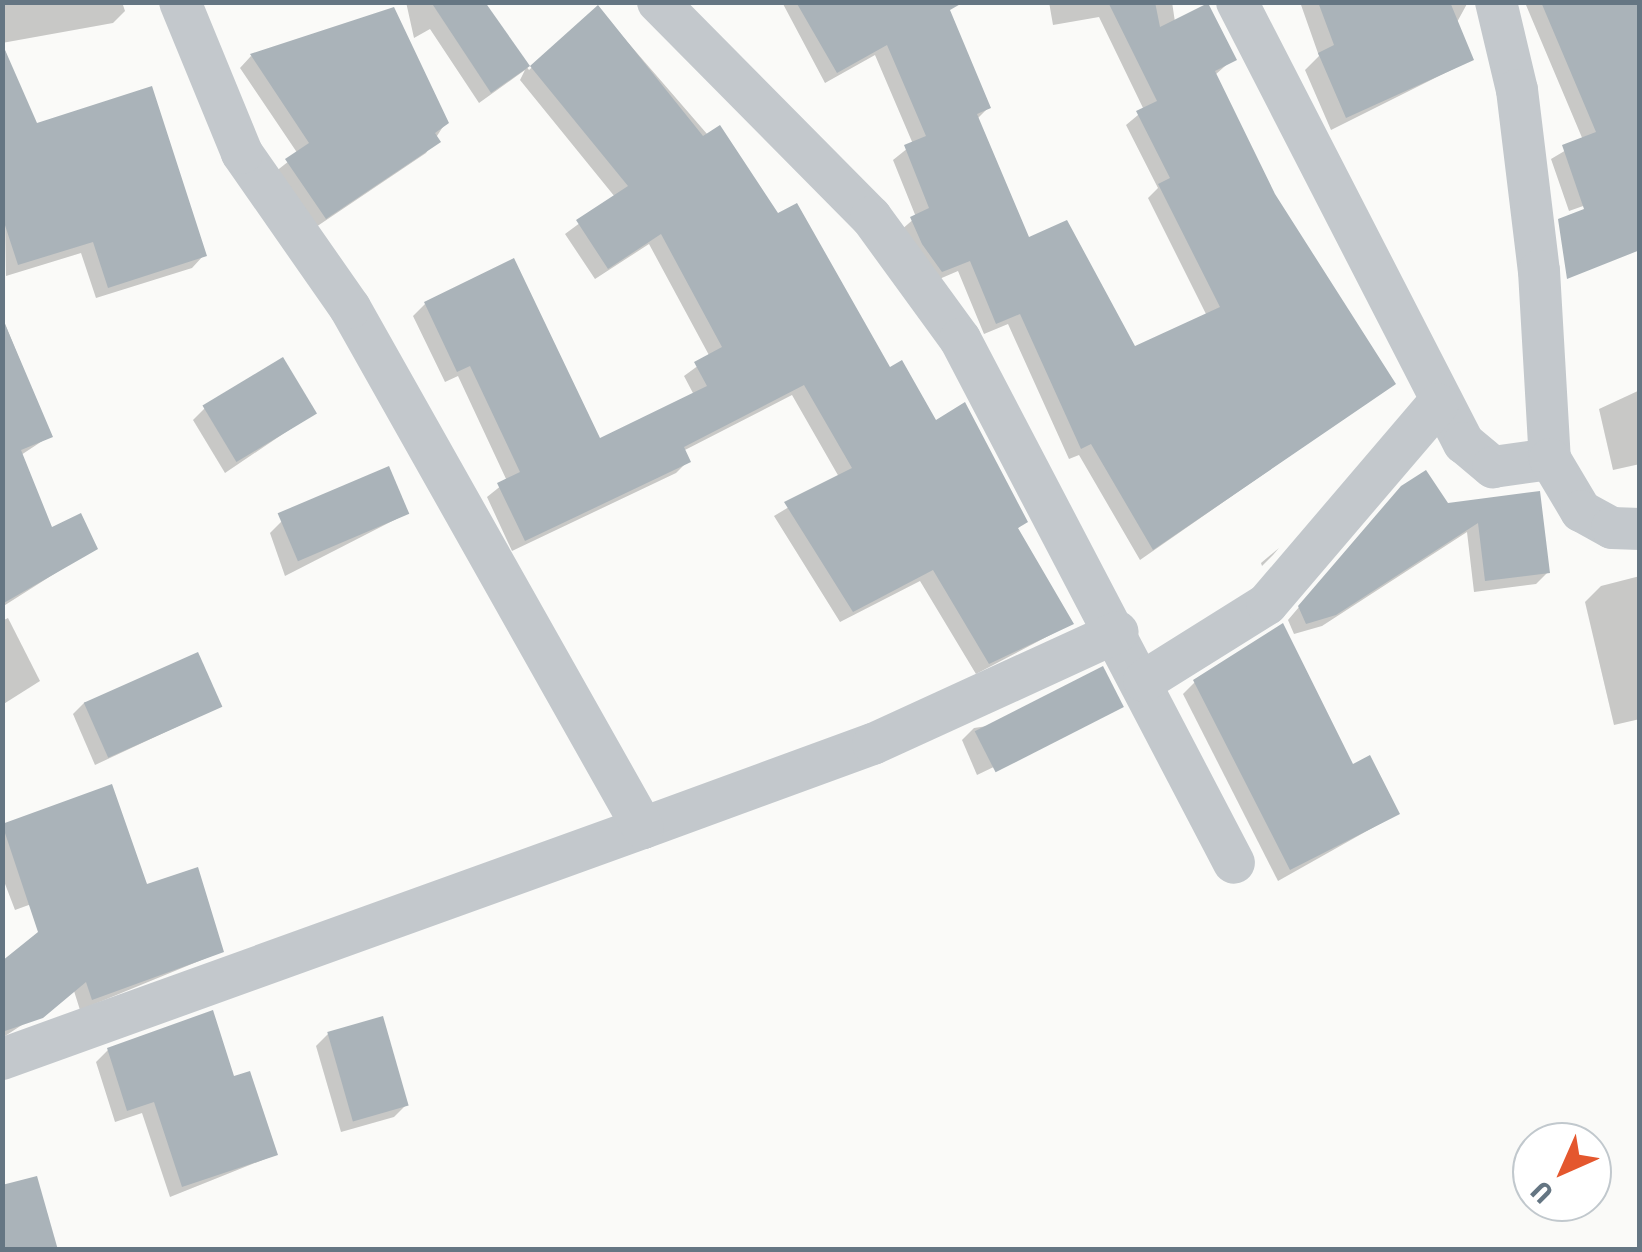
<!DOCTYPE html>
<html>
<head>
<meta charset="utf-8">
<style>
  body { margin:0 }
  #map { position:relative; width:1642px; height:1252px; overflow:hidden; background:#fafaf8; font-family:"Fira Sans Condensed",sans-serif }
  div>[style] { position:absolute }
  .shadow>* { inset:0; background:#0003 }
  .building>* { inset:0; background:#aab3b9; transform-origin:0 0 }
  .minor>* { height:42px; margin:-21px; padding:0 21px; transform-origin:21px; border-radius:21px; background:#c3c8cc }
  span { translate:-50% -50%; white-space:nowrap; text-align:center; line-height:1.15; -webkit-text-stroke:10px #fff; paint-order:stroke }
  .frame { position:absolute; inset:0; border:5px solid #657683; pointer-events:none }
  .north { position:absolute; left:1512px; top:1122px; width:100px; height:100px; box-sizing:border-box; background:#fff; border:2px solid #c1c8cd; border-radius:50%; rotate:225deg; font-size:28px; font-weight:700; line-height:40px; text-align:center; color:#657683 }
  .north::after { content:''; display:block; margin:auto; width:35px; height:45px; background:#e4572e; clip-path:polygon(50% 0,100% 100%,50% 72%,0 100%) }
</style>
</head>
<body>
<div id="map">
  <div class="shadow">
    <i style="clip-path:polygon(2px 2px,122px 2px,125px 11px,113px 23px,2px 43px)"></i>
    <i style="clip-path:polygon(406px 2px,481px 2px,529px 70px,598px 8px,778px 216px,889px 371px,1024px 522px,1016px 530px,1071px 624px,976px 674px,920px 581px,840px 622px,774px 516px,839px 477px,792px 395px,683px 451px,688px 461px,676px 473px,512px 551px,487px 497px,507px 481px,458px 376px,445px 382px,413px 316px,425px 304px,599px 441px,694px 395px,684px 376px,710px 357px,649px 244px,595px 279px,565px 234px,615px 197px,520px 80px,525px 70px,479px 103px,430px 29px,414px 38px)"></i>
    <i style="clip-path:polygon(782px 2px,945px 2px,988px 108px,977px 119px,1028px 240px,1134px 350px,1207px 316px,1148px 198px,1158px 188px,1126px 125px,1144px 110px,1099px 17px,1053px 25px,1049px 2px,1172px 2px,1175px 22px,1233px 59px,1215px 75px,1273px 195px,1393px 384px,1140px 560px,1079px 455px,1069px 459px,1008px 324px,984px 334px,958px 271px,930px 283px,900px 231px,916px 217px,893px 160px,913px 144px,875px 55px,825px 83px)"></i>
    <i style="clip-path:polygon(1300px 2px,1468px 2px,1456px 24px,1471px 60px,1331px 130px,1305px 70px,1319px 56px)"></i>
    <i style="clip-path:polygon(1640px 2px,1640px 186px,1569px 211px,1551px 159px,1583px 140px,1526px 5px)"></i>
    <i style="clip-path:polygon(2px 43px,35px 126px,204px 255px,192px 268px,96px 298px,81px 253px,6px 276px)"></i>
    <i style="clip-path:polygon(251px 56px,446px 122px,426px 153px,313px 229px,275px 172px,298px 154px,240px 68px)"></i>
    <i style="clip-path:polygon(2px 316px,50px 436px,21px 455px,50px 530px,95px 548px,2px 607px)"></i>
    <i style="clip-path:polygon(1640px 390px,1640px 464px,1613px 470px,1599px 409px)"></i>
    <i style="clip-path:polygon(205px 408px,314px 413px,225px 473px,193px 420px)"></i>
    <i style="clip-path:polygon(1538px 494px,1548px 572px,1536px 584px,1474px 592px,1467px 532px,1322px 626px,1294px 634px,1288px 620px,1389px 501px,1447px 506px)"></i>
    <i style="clip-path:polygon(406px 514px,285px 576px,270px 533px,282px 521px)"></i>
    <i style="clip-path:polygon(1279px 548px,1273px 555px,1262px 566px,1261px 563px)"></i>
    <i style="clip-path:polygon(1640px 576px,1640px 719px,1614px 725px,1585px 602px,1601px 586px)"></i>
    <i style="clip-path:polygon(8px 618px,40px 681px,2px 705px,2px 621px)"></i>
    <i style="clip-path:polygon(1195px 682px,1352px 767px,1397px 814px,1278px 881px,1183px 694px)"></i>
    <i style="clip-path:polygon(85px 702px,219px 707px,95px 765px,73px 714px)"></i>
    <i style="clip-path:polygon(1121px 706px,977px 775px,962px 740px,974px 728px)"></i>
    <i style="clip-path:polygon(110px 788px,145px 887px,221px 952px,80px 1010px,74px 991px,2px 1038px,2px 964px,111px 875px,15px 910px,2px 876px,2px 826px)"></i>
    <i style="clip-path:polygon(328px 1034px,406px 1105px,394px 1117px,341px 1132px,316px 1046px)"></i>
    <i style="clip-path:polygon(108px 1050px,232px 1080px,275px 1155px,170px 1197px,142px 1113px,115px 1122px,96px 1062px)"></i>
  </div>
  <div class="building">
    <i style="clip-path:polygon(431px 2px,485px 2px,530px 66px,491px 93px)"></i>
    <i style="clip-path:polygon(796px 2px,964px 2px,950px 10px,991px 108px,977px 114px,1029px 237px,1067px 220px,1135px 346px,1220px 307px,1158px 184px,1170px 178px,1136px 111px,1157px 101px,1108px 2px,1155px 2px,1160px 27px,1208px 3px,1237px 60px,1215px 71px,1275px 194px,1396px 384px,1153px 550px,1091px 444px,1081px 449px,1020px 314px,996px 324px,970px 261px,942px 272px,922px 244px,910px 217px,929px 208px,904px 145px,926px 136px,887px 45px,837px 73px)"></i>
    <i style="clip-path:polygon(1318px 2px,1450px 2px,1474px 60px,1346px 118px,1318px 53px,1334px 45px)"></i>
    <i style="clip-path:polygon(1541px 2px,1640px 2px,1640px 250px,1567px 279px,1558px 219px,1584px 209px,1562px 145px,1596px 132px)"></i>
    <i style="clip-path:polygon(598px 5px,703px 136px,720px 125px,778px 213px,797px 203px,890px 367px,902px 360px,936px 420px,965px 402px,1028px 522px,1018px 528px,1074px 624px,989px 664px,933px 570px,853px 612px,784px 502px,852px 468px,804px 385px,684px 447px,691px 462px,525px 541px,497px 483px,520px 472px,470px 366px,457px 372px,424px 302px,514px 258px,600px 438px,707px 386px,694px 362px,722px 347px,661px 234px,608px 269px,576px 220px,628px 186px,530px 66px)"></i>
    <i style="clip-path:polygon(394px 7px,449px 123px,435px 133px,441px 142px,326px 219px,285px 159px,309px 143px,250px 54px)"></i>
    <i style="clip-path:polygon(2px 43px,37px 123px,152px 86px,207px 256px,108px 288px,93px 242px,18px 265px,2px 216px)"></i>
    <i style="clip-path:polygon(2px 317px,53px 437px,21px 450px,52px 527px,81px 513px,98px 549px,2px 604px)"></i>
    <i style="left:283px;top:357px;width:66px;height:94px;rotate:59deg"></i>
    <i style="left:389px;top:466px;width:52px;height:121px;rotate:67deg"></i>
    <i style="clip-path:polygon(1426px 470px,1448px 503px,1540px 491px,1550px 573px,1485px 581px,1478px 523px,1336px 615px,1306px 624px,1298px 606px,1401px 486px)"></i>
    <i style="clip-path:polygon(1283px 623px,1353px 764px,1370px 755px,1400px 814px,1290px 870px,1193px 680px)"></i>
    <i style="left:198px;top:652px;width:60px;height:125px;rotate:66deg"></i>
    <i style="left:1103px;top:666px;width:46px;height:144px;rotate:63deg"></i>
    <i style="clip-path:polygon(112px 784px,147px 884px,198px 867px,224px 952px,92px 1000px,86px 982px,43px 1018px,2px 1032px,2px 961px,38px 932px,2px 824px)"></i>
    <i style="clip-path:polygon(213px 1010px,234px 1076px,250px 1071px,278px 1155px,182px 1187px,154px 1102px,127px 1111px,107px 1048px)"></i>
    <i style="left:383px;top:1016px;width:93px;height:58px;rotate:74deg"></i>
    <i style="clip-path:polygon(37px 1176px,58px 1250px,2px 1250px,2px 1185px)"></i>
  </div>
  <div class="minor">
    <i style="left:658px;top:2px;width:303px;rotate:45.3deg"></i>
    <i style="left:871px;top:217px;width:151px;rotate:53.9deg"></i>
    <i style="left:960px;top:339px;width:591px;rotate:62.39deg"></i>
    <i style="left:1237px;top:2px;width:496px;rotate:62.8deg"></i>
    <i style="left:1464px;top:443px;width:38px;rotate:40deg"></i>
    <i style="left:1493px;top:467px;width:58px;rotate:-8deg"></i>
    <i style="left:1496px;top:2px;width:90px;rotate:76.6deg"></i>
    <i style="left:1517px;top:90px;width:182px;rotate:83.1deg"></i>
    <i style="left:1539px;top:271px;width:188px;rotate:86.7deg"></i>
    <i style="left:1550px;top:459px;width:61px;rotate:59.2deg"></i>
    <i style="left:1581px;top:511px;width:35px;rotate:29deg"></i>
    <i style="left:1612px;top:528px;width:28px;rotate:2deg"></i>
    <i style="left:1144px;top:681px;width:145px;rotate:-32deg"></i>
    <i style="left:1267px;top:604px;width:263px;rotate:-49.5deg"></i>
    <i style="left:643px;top:828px;width:245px;rotate:-20.1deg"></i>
    <i style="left:873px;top:744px;width:269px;rotate:-24.6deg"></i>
    <i style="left:2px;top:1059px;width:681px;rotate:-19.82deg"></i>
    <i style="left:643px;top:828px;width:597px;rotate:-119.4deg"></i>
    <i style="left:350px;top:308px;width:189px;rotate:-124.9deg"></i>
    <i style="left:242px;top:153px;width:163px;rotate:-112.3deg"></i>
  </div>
  <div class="frame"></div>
  <div class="north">U</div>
</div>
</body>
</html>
